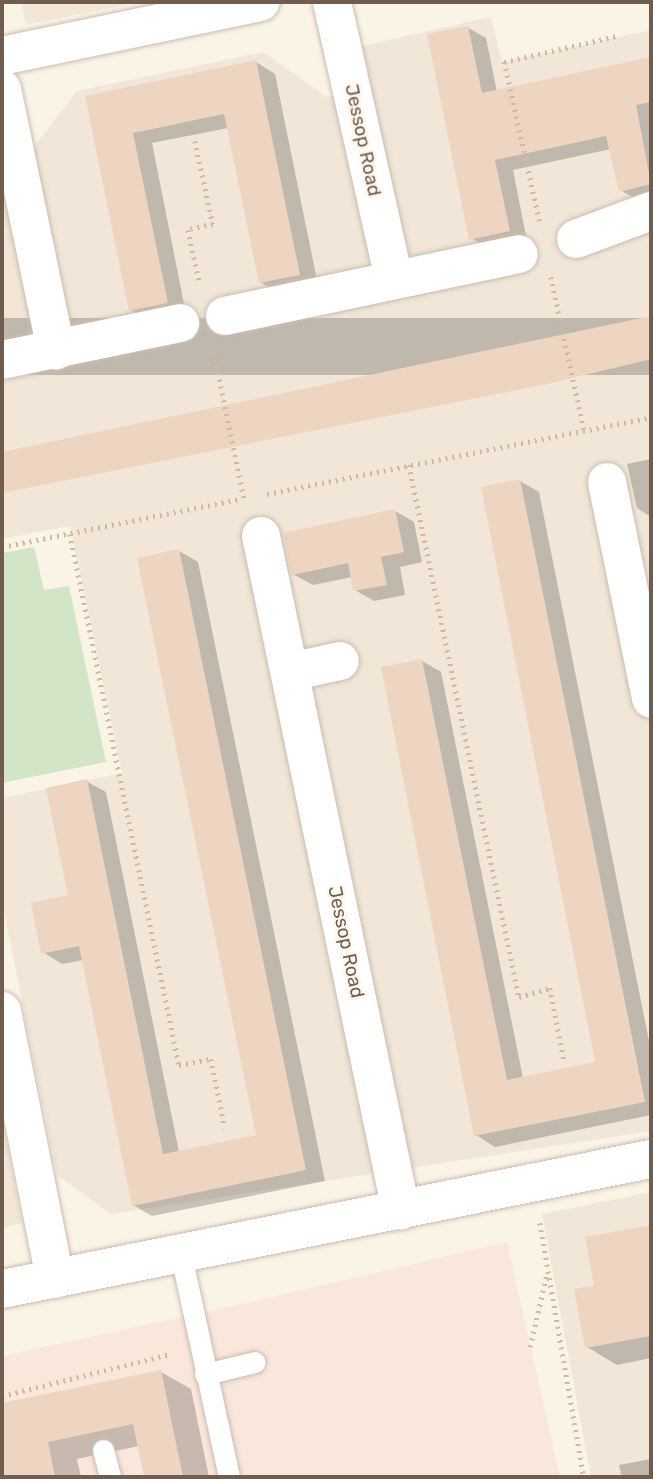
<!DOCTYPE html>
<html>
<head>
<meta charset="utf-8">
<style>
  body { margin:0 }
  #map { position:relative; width:653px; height:1479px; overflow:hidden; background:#faf4e7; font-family:Rubik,sans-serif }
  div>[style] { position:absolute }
  .residential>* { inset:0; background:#f1e6d7 }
  .commercial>* { inset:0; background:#f9e7dc }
  .green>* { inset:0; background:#d2e6c7 }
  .shadow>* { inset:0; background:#0003; transform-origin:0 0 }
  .building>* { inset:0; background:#edd5c2 }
  .path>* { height:4.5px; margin-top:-2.25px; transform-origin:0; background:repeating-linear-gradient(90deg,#d1b9a5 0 2px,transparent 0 7px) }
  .roads { filter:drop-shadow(0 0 2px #cbbcaf) drop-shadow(0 0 2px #cbbcaf) }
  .lane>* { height:21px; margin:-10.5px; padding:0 10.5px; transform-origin:10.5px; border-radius:10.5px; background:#fff }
  .street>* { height:38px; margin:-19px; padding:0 19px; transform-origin:19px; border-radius:19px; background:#fff }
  span { translate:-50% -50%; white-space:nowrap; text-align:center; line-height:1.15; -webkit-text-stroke:6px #fdf8ed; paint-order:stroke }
  .street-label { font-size:19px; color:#715d4e }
  .frame { position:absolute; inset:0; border:4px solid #715d4e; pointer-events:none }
</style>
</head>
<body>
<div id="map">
  <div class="residential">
    <i style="clip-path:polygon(21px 2px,140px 2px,26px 25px)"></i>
    <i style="clip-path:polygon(491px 17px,502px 62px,651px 30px,651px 1131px,111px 1214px,57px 1175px,2px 901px,2px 798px,122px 773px,70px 526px,2px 539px,2px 159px,30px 152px,77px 91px,263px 52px,327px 97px,371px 87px,362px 46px)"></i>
    <i style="clip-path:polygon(2px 1122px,22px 1223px,2px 1228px)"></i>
    <i style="clip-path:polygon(651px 1192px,651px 1477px,591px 1477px,542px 1214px)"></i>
  </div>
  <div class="commercial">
    <i style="clip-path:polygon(507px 1242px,560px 1477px,2px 1477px,2px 1356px,242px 1304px)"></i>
  </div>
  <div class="green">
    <i style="clip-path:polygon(34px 547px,44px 590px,69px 586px,106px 762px,2px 783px,2px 553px)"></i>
  </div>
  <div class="shadow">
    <i style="clip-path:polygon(467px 27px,486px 38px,497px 92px,651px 60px,651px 198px,639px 201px,620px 190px,611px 149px,513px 170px,527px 241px,489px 249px,471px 238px)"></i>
    <i style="clip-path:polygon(256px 62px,275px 74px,318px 285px,280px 293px,260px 282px,228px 128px,152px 143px,186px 314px,150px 321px,131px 310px,87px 97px)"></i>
    <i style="left:651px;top:318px;width:57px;height:663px;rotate:90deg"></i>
    <i style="clip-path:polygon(651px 459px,651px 517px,637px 508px,627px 464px)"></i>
    <i style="clip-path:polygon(520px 481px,539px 492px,651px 1051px,651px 1115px,495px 1147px,476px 1135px,422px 661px,441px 672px,523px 1078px,597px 1064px)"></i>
    <i style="clip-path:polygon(395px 511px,414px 522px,422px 562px,400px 567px,405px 595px,374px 601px,355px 590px,352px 577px,313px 585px,293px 574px)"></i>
    <i style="clip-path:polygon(179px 551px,198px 562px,325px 1181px,152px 1216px,133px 1205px,83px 960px,62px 964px,43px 952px,70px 896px,86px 781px,106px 792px,179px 1152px,258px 1136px)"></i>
    <i style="clip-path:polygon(651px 1227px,651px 1358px,617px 1365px,587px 1347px,597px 1287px,587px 1239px)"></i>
    <i style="clip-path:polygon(161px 1372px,191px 1389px,209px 1477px,145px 1477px,139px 1446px,77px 1459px,81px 1477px,2px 1477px,2px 1404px)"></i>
    <i style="clip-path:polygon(651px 1459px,651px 1477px,622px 1477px,619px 1465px)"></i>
  </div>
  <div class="building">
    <i style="clip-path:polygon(468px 26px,482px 93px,651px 57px,651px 102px,636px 105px,651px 184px,619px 192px,606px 136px,495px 160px,510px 231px,469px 240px,427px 34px)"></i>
    <i style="clip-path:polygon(256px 60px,300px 275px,259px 283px,224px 114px,133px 133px,168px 303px,129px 311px,85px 96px)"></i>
    <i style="clip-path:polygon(651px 316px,651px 359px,552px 383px,2px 493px,2px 452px)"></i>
    <i style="clip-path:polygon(520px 479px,645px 1102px,474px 1136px,381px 667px,422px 659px,507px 1080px,595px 1062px,481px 487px)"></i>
    <i style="clip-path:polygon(395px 509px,404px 552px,381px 557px,387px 585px,353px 591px,348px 563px,292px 575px,283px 533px)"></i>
    <i style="clip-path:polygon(179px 549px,306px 1170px,132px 1206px,79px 946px,41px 954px,31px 903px,68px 895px,46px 788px,87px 779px,163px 1154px,256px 1135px,137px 558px)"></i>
    <i style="clip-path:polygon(651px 1225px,651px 1336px,585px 1348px,574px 1289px,594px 1286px,585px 1237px)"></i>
    <i style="clip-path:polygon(161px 1370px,183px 1477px,144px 1477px,133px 1424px,48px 1442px,55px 1477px,2px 1477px,2px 1403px)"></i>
  </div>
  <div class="path">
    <i style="left:195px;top:141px;width:85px;rotate:77.8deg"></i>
    <i style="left:213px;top:224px;width:26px;rotate:167deg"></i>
    <i style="left:188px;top:230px;width:56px;rotate:77.7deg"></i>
    <i style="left:539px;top:221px;width:163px;rotate:-102.4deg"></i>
    <i style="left:504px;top:62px;width:116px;rotate:-13deg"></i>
    <i style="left:551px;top:277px;width:157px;rotate:77.8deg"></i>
    <i style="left:214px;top:352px;width:149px;rotate:78.4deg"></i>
    <i style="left:409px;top:465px;width:543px;rotate:78.32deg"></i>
    <i style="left:519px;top:997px;width:32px;rotate:-16deg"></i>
    <i style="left:550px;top:988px;width:73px;rotate:79deg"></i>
    <i style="left:267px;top:494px;width:392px;rotate:-11.3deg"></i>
    <i style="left:70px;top:534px;width:542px;rotate:78.4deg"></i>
    <i style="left:179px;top:1065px;width:33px;rotate:-11deg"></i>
    <i style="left:211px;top:1059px;width:70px;rotate:78.5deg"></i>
    <i style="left:2px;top:547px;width:244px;rotate:-11.4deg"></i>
    <i style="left:540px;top:1223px;width:258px;rotate:80.2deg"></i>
    <i style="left:530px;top:1347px;width:76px;rotate:-77.1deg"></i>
    <i style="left:2px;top:1396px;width:173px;rotate:-14deg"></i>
  </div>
  <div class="roads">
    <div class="lane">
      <i style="left:181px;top:1255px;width:227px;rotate:77.8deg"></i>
      <i style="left:205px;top:1374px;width:51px;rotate:-13.5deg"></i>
      <i style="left:103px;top:1450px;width:28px;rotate:75deg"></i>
    </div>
    <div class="street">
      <i style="left:332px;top:2px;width:284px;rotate:77.4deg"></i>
      <i style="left:2px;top:56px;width:264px;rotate:-11.8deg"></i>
      <i style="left:2px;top:89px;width:267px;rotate:78.3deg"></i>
      <i style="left:576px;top:239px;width:80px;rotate:-20.5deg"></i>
      <i style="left:225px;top:316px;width:300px;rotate:-11.9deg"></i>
      <i style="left:2px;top:360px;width:182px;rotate:-11.7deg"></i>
      <i style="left:607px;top:482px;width:221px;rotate:78.5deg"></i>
      <i style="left:261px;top:536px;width:689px;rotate:78.28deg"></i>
      <i style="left:290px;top:672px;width:51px;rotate:-12.4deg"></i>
      <i style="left:2px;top:1011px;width:273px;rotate:78.8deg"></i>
      <i style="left:2px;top:1289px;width:662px;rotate:-11.33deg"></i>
    </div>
  </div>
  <div class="street-label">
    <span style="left:363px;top:140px;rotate:78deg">Jessop Road</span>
    <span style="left:346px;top:942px;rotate:78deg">Jessop Road</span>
  </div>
  <div class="frame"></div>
</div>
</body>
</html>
